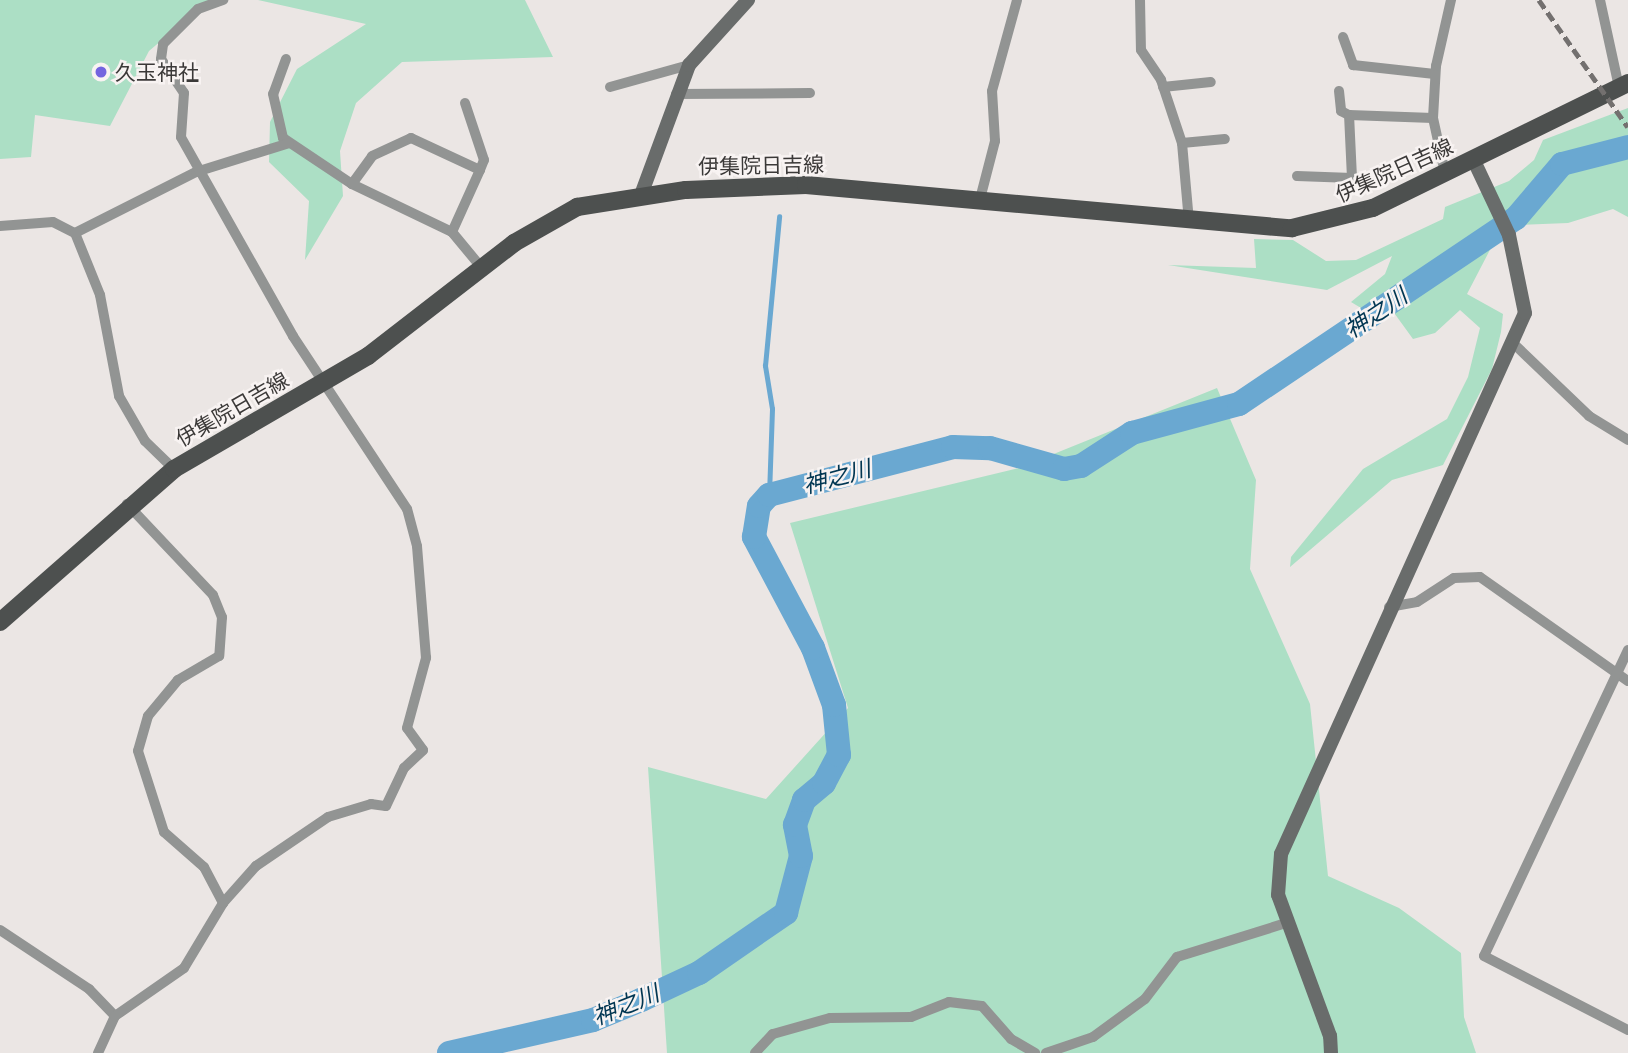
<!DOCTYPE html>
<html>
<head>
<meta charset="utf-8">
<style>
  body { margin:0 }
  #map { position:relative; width:1628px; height:1053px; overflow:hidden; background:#ebe6e4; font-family:Mulish,"Noto Sans JP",sans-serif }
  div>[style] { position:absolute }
  .green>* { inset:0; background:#acdfc5 }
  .stream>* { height:4.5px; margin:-2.25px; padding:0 2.25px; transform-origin:2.25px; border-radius:2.25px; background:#6aa8d1 }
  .river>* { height:24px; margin:-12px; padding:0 12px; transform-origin:12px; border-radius:12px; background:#6aa8d1 }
  .street>* { height:10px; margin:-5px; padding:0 5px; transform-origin:5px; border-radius:5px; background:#929493 }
  .secondary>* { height:14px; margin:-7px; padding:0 7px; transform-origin:7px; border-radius:7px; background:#696c6b }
  .primary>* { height:18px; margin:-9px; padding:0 9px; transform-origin:9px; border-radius:9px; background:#4d504f }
  .rail>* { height:4.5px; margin-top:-2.25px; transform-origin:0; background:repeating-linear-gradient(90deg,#73706f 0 10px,transparent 0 15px) }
  .dots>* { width:19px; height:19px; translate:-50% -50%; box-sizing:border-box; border:4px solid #f8f3f2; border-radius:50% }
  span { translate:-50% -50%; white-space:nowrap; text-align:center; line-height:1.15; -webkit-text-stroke:5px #f8f3f2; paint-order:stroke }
  .poi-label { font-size:21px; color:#3b3938 }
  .left { translate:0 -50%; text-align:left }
  .street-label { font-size:21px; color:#3b3938 }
  .water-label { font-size:23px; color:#013652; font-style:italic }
</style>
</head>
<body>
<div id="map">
  <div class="green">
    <i style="clip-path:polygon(0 0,209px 0,149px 51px,110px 126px,35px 115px,31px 157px,0 159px)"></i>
    <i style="clip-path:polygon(258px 0,525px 0,553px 57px,402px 62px,356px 103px,340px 151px,343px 196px,305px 260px,309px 201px,269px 162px,270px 122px,297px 69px,366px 24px)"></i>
    <i style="clip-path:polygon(1628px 108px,1628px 217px,1613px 209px,1568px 223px,1520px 225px,1493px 244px,1467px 294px,1503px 314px,1501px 332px,1492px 369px,1443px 465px,1392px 480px,1290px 567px,1291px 557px,1363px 469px,1447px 419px,1468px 377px,1480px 328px,1460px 310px,1435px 333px,1413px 339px,1384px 299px,1366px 311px,1351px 302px,1385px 274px,1392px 256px,1327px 290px,1168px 265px,1256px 268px,1254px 239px,1293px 240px,1326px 261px,1356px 260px,1443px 219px,1445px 207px,1509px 181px,1534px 160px,1543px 140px)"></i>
    <i style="clip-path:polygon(1217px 388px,1256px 480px,1250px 569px,1310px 704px,1328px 876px,1399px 908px,1461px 953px,1464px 1017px,1476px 1053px,667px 1053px,648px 767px,766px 799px,848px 708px,790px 523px,1019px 468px)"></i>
  </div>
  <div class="stream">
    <i style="left:769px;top:495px;width:86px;rotate:-88deg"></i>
    <i style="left:772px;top:409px;width:44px;rotate:-99.2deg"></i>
    <i style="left:765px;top:366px;width:150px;rotate:-84.6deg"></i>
  </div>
  <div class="river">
    <i style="left:449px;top:1053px;width:148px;rotate:-12.9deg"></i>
    <i style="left:593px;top:1020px;width:52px;rotate:-22.6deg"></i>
    <i style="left:641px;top:1000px;width:64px;rotate:-25deg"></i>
    <i style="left:699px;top:973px;width:106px;rotate:-34.6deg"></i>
    <i style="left:786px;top:913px;width:59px;rotate:-75.3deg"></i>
    <i style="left:801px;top:856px;width:32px;rotate:-101deg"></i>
    <i style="left:795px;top:825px;width:27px;rotate:-70deg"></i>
    <i style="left:804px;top:800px;width:26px;rotate:-40deg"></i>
    <i style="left:824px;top:783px;width:32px;rotate:-62deg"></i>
    <i style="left:839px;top:755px;width:50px;rotate:-95.7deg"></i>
    <i style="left:834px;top:705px;width:61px;rotate:-110.2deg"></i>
    <i style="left:813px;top:648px;width:126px;rotate:-118deg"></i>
    <i style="left:754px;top:537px;width:31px;rotate:-81deg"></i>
    <i style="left:759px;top:506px;width:15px;rotate:-48deg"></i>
    <i style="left:769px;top:495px;width:190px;rotate:-14.6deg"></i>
    <i style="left:953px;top:447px;width:37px;rotate:2deg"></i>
    <i style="left:990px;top:448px;width:77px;rotate:15.8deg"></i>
    <i style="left:1064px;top:469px;width:17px;rotate:-10deg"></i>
    <i style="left:1081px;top:466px;width:61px;rotate:-32.9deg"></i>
    <i style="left:1132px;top:433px;width:111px;rotate:-15.2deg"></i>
    <i style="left:1239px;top:404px;width:334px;rotate:-33.9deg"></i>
    <i style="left:1516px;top:218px;width:71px;rotate:-49.6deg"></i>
    <i style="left:1562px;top:164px;width:68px;rotate:-14.4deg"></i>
  </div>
  <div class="street">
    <i style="left:1140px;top:0;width:50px;rotate:88.9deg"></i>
    <i style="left:1141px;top:50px;width:36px;rotate:56deg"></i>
    <i style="left:1161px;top:80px;width:66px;rotate:71.6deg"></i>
    <i style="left:1182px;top:143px;width:78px;rotate:84.9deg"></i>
    <i style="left:1600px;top:0;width:89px;rotate:77.7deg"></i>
    <i style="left:1343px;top:37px;width:30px;rotate:70deg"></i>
    <i style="left:1353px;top:65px;width:82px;rotate:6.3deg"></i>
    <i style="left:286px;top:59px;width:37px;rotate:110deg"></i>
    <i style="left:273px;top:94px;width:45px;rotate:77.2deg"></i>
    <i style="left:283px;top:138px;width:83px;rotate:33.7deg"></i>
    <i style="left:610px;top:87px;width:82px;rotate:-15.6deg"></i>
    <i style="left:1163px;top:87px;width:48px;rotate:-5.9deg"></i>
    <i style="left:1339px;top:91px;width:20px;rotate:84deg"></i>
    <i style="left:1341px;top:111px;width:9px;rotate:27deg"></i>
    <i style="left:676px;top:94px;width:134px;rotate:-0.4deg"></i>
    <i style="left:465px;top:103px;width:60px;rotate:71.6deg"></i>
    <i style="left:484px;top:160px;width:11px;rotate:112deg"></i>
    <i style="left:1182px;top:143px;width:43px;rotate:-5.3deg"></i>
    <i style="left:1445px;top:173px;width:56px;rotate:-102.3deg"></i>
    <i style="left:1433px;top:118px;width:52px;rotate:-86.7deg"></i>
    <i style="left:1436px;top:66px;width:68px;rotate:-77.2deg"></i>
    <i style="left:1297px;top:176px;width:55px;rotate:2.1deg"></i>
    <i style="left:1352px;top:178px;width:63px;rotate:-92.7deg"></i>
    <i style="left:1349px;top:115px;width:84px;rotate:2deg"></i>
    <i style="left:980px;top:199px;width:60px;rotate:-75.5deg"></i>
    <i style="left:995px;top:141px;width:50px;rotate:-93.4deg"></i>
    <i style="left:992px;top:91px;width:94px;rotate:-74.6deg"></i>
    <i style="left:0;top:226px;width:53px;rotate:-4.3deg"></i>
    <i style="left:53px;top:222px;width:25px;rotate:27deg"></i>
    <i style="left:75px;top:233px;width:67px;rotate:68deg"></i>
    <i style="left:100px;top:295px;width:103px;rotate:79.3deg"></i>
    <i style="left:119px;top:396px;width:52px;rotate:60deg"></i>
    <i style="left:145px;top:441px;width:40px;rotate:44deg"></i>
    <i style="left:452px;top:232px;width:111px;rotate:-154.4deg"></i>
    <i style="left:352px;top:184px;width:34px;rotate:-54deg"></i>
    <i style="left:372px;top:156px;width:43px;rotate:-24.8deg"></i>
    <i style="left:411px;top:138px;width:76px;rotate:24.9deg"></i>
    <i style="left:480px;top:170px;width:68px;rotate:114.3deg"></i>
    <i style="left:452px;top:232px;width:45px;rotate:50.4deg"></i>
    <i style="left:75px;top:233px;width:136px;rotate:-26.8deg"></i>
    <i style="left:196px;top:172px;width:97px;rotate:-17.3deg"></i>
    <i style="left:1514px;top:344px;width:104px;rotate:43.8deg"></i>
    <i style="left:1589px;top:416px;width:46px;rotate:31.6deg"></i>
    <i style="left:127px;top:504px;width:125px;rotate:46.6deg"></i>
    <i style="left:213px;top:595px;width:24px;rotate:68deg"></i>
    <i style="left:222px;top:617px;width:39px;rotate:94deg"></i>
    <i style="left:219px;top:656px;width:48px;rotate:149.7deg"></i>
    <i style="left:178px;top:680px;width:47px;rotate:129.8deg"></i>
    <i style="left:148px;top:716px;width:36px;rotate:106deg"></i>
    <i style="left:138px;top:751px;width:85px;rotate:72.2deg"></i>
    <i style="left:164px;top:832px;width:53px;rotate:41.2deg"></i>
    <i style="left:204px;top:867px;width:41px;rotate:62.2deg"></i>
    <i style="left:1389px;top:607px;width:28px;rotate:-10deg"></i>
    <i style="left:1417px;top:602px;width:44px;rotate:-33deg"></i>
    <i style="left:1454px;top:578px;width:26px;rotate:-2deg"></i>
    <i style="left:1480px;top:577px;width:181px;rotate:35.1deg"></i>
    <i style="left:1628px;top:650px;width:338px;rotate:115.2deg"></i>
    <i style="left:1484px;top:956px;width:162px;rotate:27.2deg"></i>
    <i style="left:0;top:930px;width:107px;rotate:33.5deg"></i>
    <i style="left:89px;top:989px;width:37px;rotate:46deg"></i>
    <i style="left:98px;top:1053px;width:41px;rotate:-65.3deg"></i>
    <i style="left:115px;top:1016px;width:84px;rotate:-34.8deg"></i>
    <i style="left:184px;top:968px;width:76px;rotate:-59deg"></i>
    <i style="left:223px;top:903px;width:50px;rotate:-48.3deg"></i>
    <i style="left:256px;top:866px;width:87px;rotate:-34.2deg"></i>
    <i style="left:328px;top:817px;width:45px;rotate:-16.8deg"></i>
    <i style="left:371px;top:804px;width:15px;rotate:8deg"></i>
    <i style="left:386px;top:806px;width:42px;rotate:-64.7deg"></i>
    <i style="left:404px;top:768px;width:26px;rotate:-43deg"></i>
    <i style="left:423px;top:750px;width:27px;rotate:-126deg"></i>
    <i style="left:407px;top:728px;width:73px;rotate:-74.8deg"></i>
    <i style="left:426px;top:658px;width:112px;rotate:-94.6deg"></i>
    <i style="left:417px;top:546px;width:38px;rotate:-105deg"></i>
    <i style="left:407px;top:509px;width:207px;rotate:-123.4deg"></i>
    <i style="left:293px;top:336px;width:228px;rotate:-119.4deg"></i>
    <i style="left:181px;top:137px;width:44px;rotate:-86.1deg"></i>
    <i style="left:184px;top:93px;width:41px;rotate:-124.1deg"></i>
    <i style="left:161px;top:59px;width:15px;rotate:-82deg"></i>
    <i style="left:163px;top:44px;width:49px;rotate:-45deg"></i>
    <i style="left:198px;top:9px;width:27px;rotate:-20deg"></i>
    <i style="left:755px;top:1053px;width:26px;rotate:-47deg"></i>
    <i style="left:773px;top:1034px;width:59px;rotate:-15.7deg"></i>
    <i style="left:830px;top:1018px;width:81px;rotate:-0.7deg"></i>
    <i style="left:911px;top:1017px;width:41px;rotate:-21.5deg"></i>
    <i style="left:949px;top:1002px;width:33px;rotate:7deg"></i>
    <i style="left:982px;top:1006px;width:44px;rotate:48.7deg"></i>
    <i style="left:1011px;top:1039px;width:28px;rotate:30deg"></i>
    <i style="left:1046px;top:1053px;width:50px;rotate:-18.8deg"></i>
    <i style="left:1093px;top:1037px;width:64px;rotate:-36.2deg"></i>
    <i style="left:1145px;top:999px;width:53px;rotate:-52.7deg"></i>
    <i style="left:1177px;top:957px;width:114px;rotate:-17.3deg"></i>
  </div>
  <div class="secondary">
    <i style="left:641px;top:195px;width:139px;rotate:-69.7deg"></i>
    <i style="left:689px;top:65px;width:88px;rotate:-47.8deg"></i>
    <i style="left:1331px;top:1053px;width:17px;rotate:-93deg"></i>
    <i style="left:1330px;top:1036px;width:150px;rotate:-110.2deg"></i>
    <i style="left:1278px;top:895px;width:41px;rotate:-85.8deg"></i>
    <i style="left:1281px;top:854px;width:593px;rotate:-65.72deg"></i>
    <i style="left:1525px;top:313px;width:80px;rotate:-101.6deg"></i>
    <i style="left:1509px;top:235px;width:84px;rotate:-115.3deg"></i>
  </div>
  <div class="primary">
    <i style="left:0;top:622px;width:232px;rotate:-41.3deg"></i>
    <i style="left:174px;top:469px;width:225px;rotate:-30.2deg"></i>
    <i style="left:368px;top:356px;width:185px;rotate:-37.7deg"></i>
    <i style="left:514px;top:243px;width:73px;rotate:-29.7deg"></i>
    <i style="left:577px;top:207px;width:110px;rotate:-8.9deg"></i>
    <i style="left:686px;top:190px;width:120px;rotate:-2.4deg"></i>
    <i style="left:806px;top:185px;width:488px;rotate:5.1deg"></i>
    <i style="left:1292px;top:228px;width:83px;rotate:-13.9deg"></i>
    <i style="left:1373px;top:208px;width:284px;rotate:-26.1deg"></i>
  </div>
  <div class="rail">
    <i style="left:1539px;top:0;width:155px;rotate:55deg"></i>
  </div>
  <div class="dots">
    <i style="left:101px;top:72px;background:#7364df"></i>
  </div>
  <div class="poi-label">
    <span class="left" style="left:115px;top:72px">久玉神社</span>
  </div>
  <div class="street-label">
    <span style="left:761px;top:165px;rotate:-1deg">伊集院日吉線</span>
    <span style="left:1394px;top:170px;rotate:-24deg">伊集院日吉線</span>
    <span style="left:232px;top:409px;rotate:-30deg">伊集院日吉線</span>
  </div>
  <div class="water-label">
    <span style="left:1376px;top:313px;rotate:-34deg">神之川</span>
    <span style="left:837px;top:477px;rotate:-15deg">神之川</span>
    <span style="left:626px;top:1005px;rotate:-22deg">神之川</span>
  </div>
</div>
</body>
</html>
